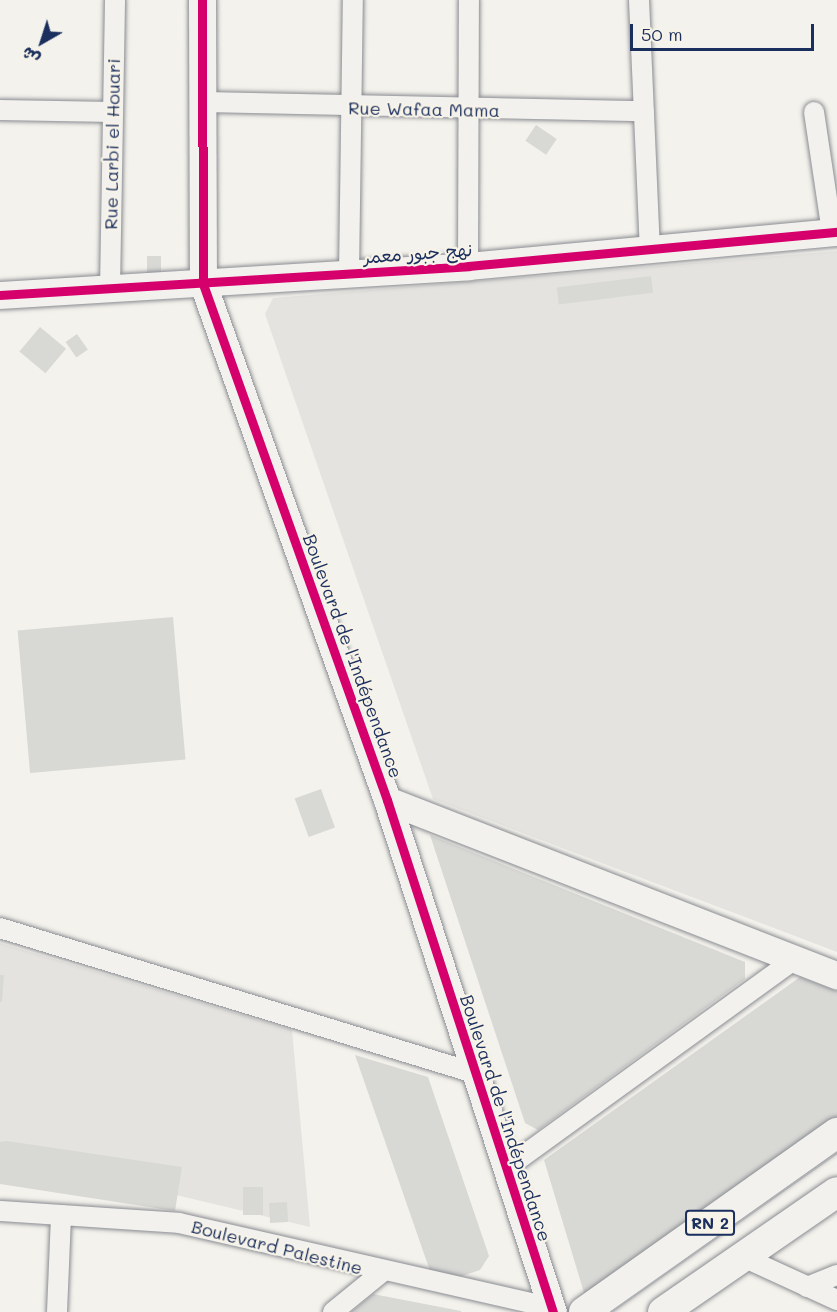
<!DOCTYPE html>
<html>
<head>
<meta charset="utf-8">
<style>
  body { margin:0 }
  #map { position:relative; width:837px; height:1312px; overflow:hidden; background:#f4f2ec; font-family:Mali,"Playpen Sans Arabic",sans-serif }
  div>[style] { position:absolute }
  .built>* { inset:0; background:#e4e3df }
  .building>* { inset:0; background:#d8d8d5; transform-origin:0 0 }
  .roads { filter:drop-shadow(0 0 2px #898c92) drop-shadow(0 0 2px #898c92) }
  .street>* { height:20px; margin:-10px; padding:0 10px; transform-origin:10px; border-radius:10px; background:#f2f1ed }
  .secondary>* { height:27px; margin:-13.5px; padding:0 13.5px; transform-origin:13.5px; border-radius:13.5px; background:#f2f1ed }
  .primary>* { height:30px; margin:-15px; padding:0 15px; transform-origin:15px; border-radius:15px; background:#f2f1ed }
  .tram>* { height:1.5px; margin:-0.75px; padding:0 0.75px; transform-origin:0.75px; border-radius:0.75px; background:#b1b2b5 }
  .cycleway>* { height:9px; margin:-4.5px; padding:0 4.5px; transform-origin:4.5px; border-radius:4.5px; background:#d6006c }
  span { translate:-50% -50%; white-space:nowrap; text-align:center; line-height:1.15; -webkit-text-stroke:4.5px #f7f3e8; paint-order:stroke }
  .shield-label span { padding:2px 4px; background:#f7f3e8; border:2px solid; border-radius:4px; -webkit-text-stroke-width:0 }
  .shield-label { font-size:16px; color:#1b2f5e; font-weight:700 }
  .street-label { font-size:18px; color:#1b2f5e }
  .north { position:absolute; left:12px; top:12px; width:60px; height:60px; -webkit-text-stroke:4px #f7f3e8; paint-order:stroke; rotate:219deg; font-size:16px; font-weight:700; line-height:24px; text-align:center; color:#1b2f5e }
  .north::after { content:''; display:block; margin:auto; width:21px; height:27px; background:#1b2f5e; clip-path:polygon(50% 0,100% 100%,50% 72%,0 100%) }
  .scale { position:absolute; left:630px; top:24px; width:184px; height:27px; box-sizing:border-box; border:3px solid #1b2f5e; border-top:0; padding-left:8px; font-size:18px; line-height:21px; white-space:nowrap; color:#1b2f5e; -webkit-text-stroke:4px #f7f3e8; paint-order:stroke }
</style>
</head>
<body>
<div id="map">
  <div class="built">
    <i style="clip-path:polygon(837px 251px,837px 952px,433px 799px,265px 314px,273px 298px)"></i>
    <i style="clip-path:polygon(0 943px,292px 1030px,310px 1227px,176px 1195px,0 1182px)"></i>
  </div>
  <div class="building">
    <i style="left:536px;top:125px;width:25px;height:19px;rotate:34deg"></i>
    <i style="left:147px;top:256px;width:14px;height:22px"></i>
    <i style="left:651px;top:276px;width:17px;height:95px;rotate:83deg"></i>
    <i style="left:40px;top:327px;width:34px;height:32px;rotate:40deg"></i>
    <i style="left:77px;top:334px;width:19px;height:14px;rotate:55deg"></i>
    <i style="left:173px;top:617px;width:143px;height:156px;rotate:85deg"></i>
    <i style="left:321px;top:789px;width:41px;height:28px;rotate:70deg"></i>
    <i style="clip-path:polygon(430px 835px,745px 962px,745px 979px,538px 1130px,525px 1123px)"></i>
    <i style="clip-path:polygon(0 975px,4px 975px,2px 1002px,0 1002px)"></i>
    <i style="clip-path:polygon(800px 977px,837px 991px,837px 1118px,585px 1296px,544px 1160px)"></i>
    <i style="clip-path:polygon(355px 1055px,428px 1077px,489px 1256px,480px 1270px,456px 1278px,430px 1271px)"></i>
    <i style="clip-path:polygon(7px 1141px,182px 1167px,175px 1211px,0 1184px,0 1142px)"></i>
    <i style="left:243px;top:1187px;width:20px;height:28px"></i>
    <i style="left:287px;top:1202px;width:20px;height:18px;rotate:87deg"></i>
    <i style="clip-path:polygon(373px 1294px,461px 1311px,461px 1312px,351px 1312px)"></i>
  </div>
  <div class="roads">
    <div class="street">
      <i style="left:639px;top:0;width:249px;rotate:87.5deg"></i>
      <i style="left:204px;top:102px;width:440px;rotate:1.2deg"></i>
      <i style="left:0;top:110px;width:113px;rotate:1deg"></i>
      <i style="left:814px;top:112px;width:121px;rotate:81.5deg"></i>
      <i style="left:468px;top:266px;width:266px;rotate:-89.8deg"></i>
      <i style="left:349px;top:274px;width:274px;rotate:-89.2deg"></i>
      <i style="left:110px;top:288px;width:288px;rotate:-89deg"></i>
      <i style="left:0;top:928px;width:496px;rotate:17deg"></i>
      <i style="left:505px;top:1169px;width:358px;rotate:-35.9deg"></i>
      <i style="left:0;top:1211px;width:179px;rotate:3.8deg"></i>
      <i style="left:179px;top:1223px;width:380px;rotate:12.8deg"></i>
      <i style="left:743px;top:1257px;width:103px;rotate:24.6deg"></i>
      <i style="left:807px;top:1287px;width:32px;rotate:-22deg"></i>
      <i style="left:57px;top:1312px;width:97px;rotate:-87.6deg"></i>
      <i style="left:333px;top:1312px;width:63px;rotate:-39.2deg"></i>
    </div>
    <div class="secondary">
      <i style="left:202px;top:0;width:284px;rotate:89.8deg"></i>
      <i style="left:203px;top:284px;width:548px;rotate:70.37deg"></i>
      <i style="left:387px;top:800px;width:538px;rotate:72.04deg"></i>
      <i style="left:0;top:295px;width:469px;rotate:-3.5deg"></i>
      <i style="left:468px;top:266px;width:371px;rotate:-5.3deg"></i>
      <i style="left:387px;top:800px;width:483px;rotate:21.3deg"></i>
    </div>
    <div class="primary">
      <i style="left:584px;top:1312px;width:310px;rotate:-35.3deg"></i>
      <i style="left:663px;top:1312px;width:211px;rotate:-34.6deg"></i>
    </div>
  </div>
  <div class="tram">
    <i style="left:611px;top:1312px;width:276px;rotate:-35.1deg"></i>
  </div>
  <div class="cycleway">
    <i style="left:202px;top:0;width:284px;rotate:89.8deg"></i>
    <i style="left:203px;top:284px;width:548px;rotate:70.37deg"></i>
    <i style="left:387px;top:800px;width:538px;rotate:72.04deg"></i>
    <i style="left:0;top:295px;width:469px;rotate:-3.5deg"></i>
    <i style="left:468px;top:266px;width:371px;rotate:-5.3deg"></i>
  </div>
  <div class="shield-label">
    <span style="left:710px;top:1223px">RN 2</span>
  </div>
  <div class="street-label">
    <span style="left:424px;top:109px;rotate:1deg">Rue Wafaa Mama</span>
    <span style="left:112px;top:144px;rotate:-89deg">Rue Larbi el Houari</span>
    <span style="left:418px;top:253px;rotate:-4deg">نهج جبور معمر</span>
    <span style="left:353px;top:656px;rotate:70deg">Boulevard de l'Indépendance</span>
    <span style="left:506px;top:1118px;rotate:72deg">Boulevard de l'Indépendance</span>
    <span style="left:277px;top:1247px;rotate:14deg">Boulevard Palestine</span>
  </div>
  <div class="north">ش</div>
  <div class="scale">50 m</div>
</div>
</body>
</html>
